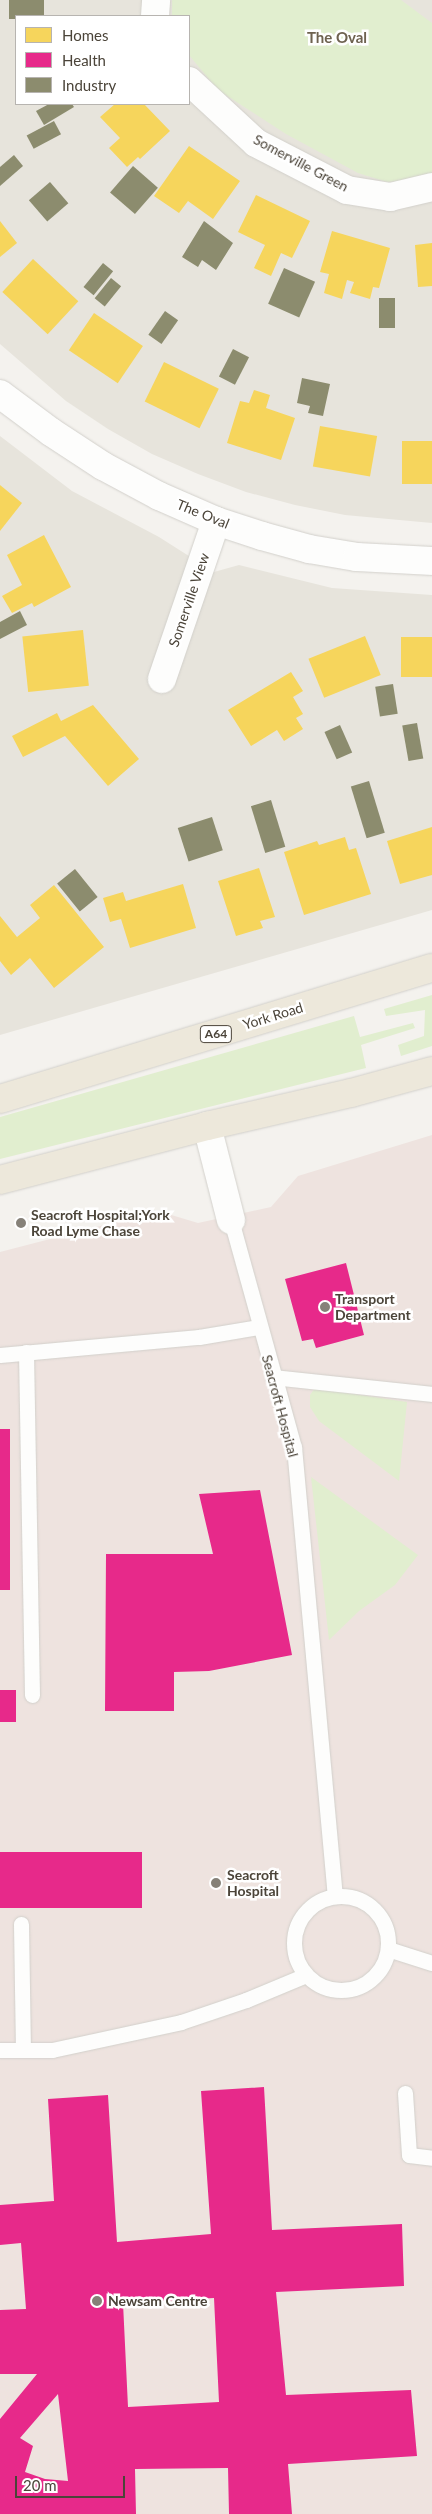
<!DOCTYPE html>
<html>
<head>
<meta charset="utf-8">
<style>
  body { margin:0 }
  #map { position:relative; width:432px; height:2514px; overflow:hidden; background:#f4f2ee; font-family:Lato,sans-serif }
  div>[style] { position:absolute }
  .residential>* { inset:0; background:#e7e4dc }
  .medical>* { inset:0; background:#eee3df }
  .green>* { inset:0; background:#e1eecf }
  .homes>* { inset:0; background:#f6d55c; transform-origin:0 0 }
  .health>* { inset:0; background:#e7298a; transform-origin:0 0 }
  .industry>* { inset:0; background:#8c8c6e; transform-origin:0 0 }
  .roads { filter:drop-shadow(0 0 1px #d2d0cb) drop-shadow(0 0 1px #d2d0cb) }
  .lane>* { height:15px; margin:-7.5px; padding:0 7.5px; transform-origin:7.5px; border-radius:7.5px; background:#fdfdfc }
  .lane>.ring { margin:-7.5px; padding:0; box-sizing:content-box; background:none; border:15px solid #fdfdfc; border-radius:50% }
  .street>* { height:28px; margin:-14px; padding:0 14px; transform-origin:14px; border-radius:14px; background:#fdfdfc }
  .highway>* { height:28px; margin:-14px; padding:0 14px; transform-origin:14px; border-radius:14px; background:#ede8db }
  .dots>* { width:14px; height:14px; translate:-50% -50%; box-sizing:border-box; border:2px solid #fff; border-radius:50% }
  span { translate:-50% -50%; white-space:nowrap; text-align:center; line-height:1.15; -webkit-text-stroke:5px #fff; paint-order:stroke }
  .shield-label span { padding:1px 4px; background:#fff; border:1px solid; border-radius:4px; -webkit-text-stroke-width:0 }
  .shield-label { font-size:12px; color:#4b4439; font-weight:700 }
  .street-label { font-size:14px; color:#4b4439 }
  .poi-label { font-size:14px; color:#4b4439; font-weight:700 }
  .left { translate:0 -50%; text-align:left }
  .neighbourhood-label { font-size:15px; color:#6e6250; font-weight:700 }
  .legend { position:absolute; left:15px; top:15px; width:175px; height:90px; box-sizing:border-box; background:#fff; border:1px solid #b7b4b0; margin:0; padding:6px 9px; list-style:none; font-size:15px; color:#4b4439 }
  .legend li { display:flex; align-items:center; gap:10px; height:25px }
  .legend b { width:25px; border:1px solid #b7b4b0 }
  .scale { position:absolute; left:15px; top:2476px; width:110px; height:22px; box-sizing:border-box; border:2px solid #4b4439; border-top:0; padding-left:6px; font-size:15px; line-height:18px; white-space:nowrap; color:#4b4439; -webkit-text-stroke:4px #fff; paint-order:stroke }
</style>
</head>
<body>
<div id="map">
  <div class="residential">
    <i style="clip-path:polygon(evenodd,0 0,432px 0,432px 523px,345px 515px,295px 505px,246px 492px,198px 474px,152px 454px,108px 429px,66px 401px,0 344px,0 0,16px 16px,189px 16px,189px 104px,16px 104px,16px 16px)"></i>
    <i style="clip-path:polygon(0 436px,72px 491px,159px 537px,214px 572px,239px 565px,332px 588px,432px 595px,432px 910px,0 1035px)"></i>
  </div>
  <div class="medical">
    <i style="clip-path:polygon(432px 1135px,432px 2514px,0 2514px,0 1252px,158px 1211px,198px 1223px,271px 1207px,298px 1176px)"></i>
  </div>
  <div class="green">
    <i style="clip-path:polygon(172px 0,401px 0,432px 23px,432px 173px,417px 180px,387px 182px,358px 173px,286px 134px,218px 90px,189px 55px,189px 16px,172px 16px)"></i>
    <i style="clip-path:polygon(432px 995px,432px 1046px,401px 1056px,398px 1045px,424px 1036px,425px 1010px,386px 1016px,384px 1009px)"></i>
    <i style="clip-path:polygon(354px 1016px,360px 1037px,413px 1023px,415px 1028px,361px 1045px,366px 1068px,0 1159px,0 1117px)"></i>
    <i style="clip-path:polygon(315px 1388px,407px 1402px,399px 1481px,319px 1421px,310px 1407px,310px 1395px)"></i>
    <i style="clip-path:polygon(311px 1477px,418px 1555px,395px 1585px,359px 1611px,329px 1640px)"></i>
  </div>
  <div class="homes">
    <i style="clip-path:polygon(115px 104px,144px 104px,170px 131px,140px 159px,138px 157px,127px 167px,109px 148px,120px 138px,100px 117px)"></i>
    <i style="clip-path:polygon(189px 146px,240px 181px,213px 219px,188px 201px,179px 213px,154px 196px)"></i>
    <i style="clip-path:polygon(256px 195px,310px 221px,292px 258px,281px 253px,271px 276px,254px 268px,265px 245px,238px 232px)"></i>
    <i style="clip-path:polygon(0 221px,17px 243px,0 257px)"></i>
    <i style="clip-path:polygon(332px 231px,390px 248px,379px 288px,373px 287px,370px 299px,350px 293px,354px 282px,347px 280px,342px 299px,324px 293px,329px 274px,320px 272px)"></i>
    <i style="clip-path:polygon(432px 243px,432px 286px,418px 287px,415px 245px)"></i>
    <i style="left:33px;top:259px;width:62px;height:45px;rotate:43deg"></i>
    <i style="left:94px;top:313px;width:59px;height:45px;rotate:34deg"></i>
    <i style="left:164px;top:362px;width:61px;height:44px;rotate:26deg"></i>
    <i style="clip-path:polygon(254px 390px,270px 395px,266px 408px,295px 418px,281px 460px,227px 443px,240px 401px,249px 403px)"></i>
    <i style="left:320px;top:426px;width:58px;height:41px;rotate:10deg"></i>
    <i style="left:402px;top:441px;width:30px;height:43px"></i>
    <i style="clip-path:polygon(0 485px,22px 503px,0 531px)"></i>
    <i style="clip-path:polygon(44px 535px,71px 587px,34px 607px,32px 603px,12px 613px,2px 596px,22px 585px,7px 555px)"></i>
    <i style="left:83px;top:630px;width:56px;height:61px;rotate:84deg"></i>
    <i style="left:365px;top:636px;width:42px;height:61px;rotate:68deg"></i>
    <i style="left:432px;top:637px;width:40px;height:31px;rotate:90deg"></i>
    <i style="clip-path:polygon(291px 672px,303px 691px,293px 697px,303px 714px,296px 718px,303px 729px,284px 741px,277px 730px,251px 746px,228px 710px)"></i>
    <i style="clip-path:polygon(93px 705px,139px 759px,108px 786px,65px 736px,23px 757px,12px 736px,57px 713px,61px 721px)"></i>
    <i style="clip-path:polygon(432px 827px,432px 875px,400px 884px,387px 841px)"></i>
    <i style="clip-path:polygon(345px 837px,349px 850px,356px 848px,371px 894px,304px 915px,284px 852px,317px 841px,319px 845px)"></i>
    <i style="clip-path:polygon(259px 868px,275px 917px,260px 921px,263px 928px,236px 936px,218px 881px)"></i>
    <i style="clip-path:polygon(183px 884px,196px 928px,130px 948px,121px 919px,110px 922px,103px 898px,123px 892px,126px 901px)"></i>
    <i style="clip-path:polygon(54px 885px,104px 947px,54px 988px,30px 958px,11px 975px,0 961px,0 916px,17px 937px,40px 918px,30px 905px)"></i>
  </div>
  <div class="health">
    <i style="clip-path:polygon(346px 1263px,364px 1335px,316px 1348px,313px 1339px,302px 1341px,285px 1279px)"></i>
    <i style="left:0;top:1429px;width:10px;height:161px"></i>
    <i style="clip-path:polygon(260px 1490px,292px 1655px,209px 1671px,174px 1672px,174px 1711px,105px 1711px,106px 1554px,213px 1554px,199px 1494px)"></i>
    <i style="left:0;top:1690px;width:16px;height:32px"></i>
    <i style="left:0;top:1852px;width:142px;height:56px"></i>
    <i style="clip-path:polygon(evenodd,264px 2087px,272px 2230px,402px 2224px,404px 2286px,276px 2292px,286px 2395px,411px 2390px,417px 2456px,288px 2464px,292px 2514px,229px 2514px,228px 2468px,135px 2469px,136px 2514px,0 2514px,0 2419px,37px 2374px,0 2374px,0 2310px,26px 2309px,21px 2243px,0 2245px,0 2205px,54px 2201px,48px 2099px,108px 2095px,117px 2242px,211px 2234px,201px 2091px,264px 2087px,214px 2298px,219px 2402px,128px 2407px,123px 2303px,214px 2298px,264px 2087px,58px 2394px,68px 2481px,45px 2479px,25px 2472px,33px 2446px,20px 2438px,58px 2394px)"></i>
  </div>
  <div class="industry">
    <i style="clip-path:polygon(9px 0,44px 0,44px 16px,16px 16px,16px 19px,9px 19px)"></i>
    <i style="clip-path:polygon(49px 104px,72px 104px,74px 107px,44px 125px,36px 111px)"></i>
    <i style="left:54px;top:121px;width:15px;height:31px;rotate:62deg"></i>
    <i style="clip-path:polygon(14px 155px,23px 166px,0 186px,0 167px)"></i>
    <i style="left:133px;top:166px;width:33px;height:35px;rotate:41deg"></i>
    <i style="left:50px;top:182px;width:28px;height:28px;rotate:49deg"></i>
    <i style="clip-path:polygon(204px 221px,233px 243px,216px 270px,202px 260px,198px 267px,182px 257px)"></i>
    <i style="left:103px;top:263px;width:13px;height:31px;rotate:39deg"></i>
    <i style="left:284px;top:268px;width:34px;height:39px;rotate:24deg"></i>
    <i style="left:111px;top:278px;width:13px;height:26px;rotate:39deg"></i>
    <i style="left:379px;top:298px;width:16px;height:30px"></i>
    <i style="left:165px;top:311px;width:16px;height:29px;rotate:35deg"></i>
    <i style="left:233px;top:349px;width:18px;height:31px;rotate:27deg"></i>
    <i style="clip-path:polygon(302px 378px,330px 384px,323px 416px,308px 413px,310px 406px,297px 403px)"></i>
    <i style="clip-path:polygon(20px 611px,27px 625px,0 639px,0 622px)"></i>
    <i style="left:393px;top:684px;width:30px;height:18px;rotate:81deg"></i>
    <i style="left:417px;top:723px;width:36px;height:15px;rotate:80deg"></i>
    <i style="left:340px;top:725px;width:30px;height:17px;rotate:66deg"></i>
    <i style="left:369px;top:781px;width:54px;height:19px;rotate:73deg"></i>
    <i style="left:271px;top:800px;width:49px;height:21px;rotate:73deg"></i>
    <i style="left:212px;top:817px;width:35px;height:36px;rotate:72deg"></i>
    <i style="left:75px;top:869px;width:36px;height:23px;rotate:51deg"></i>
  </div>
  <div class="roads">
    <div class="lane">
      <i style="left:231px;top:1220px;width:236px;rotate:74.5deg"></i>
      <i style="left:294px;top:1447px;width:451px;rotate:84.8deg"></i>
      <i style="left:26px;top:1352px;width:343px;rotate:89deg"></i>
      <i style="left:0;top:1355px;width:200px;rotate:-5.2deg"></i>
      <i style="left:199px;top:1337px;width:61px;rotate:-9.5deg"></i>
      <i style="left:273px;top:1377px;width:160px;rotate:6.1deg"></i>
      <i class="ring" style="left:294px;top:1896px;width:79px;height:79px"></i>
      <i style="left:21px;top:1924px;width:126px;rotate:89.1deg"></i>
      <i style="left:388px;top:1949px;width:46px;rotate:17.7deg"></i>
      <i style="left:0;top:2050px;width:52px"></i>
      <i style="left:52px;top:2050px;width:132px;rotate:-12.2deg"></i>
      <i style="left:181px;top:2022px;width:69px;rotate:-18.7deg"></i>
      <i style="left:246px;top:2000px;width:65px;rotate:-22.6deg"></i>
      <i style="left:405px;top:2093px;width:62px;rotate:86.3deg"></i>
      <i style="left:409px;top:2155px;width:23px;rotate:7deg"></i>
    </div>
    <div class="street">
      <i style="left:155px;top:16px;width:16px;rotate:-86deg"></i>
      <i style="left:189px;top:81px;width:91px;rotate:42.8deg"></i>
      <i style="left:256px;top:143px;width:102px;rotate:27.3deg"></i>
      <i style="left:347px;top:190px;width:44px;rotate:9.2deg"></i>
      <i style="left:390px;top:197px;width:43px;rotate:-13.4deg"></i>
      <i style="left:0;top:394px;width:64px;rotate:36.7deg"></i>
      <i style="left:51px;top:432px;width:62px;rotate:33.2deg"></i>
      <i style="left:103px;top:466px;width:64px;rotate:28.2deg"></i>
      <i style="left:159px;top:496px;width:62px;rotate:23.7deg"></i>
      <i style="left:216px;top:521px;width:48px;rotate:18.1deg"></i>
      <i style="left:262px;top:536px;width:49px;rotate:15.5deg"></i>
      <i style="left:309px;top:549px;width:49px;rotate:9.5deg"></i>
      <i style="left:357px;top:557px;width:75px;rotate:3.1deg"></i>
      <i style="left:162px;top:679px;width:167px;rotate:-71.1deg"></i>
      <i style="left:207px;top:1126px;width:97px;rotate:75.7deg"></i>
    </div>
    <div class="highway">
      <i style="left:0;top:1099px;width:451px;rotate:-16.9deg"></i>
      <i style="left:0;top:1180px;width:214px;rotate:-14.6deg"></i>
      <i style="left:207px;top:1126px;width:148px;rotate:-12.9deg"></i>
      <i style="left:351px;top:1093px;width:84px;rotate:-15.2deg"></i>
    </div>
  </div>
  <div class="dots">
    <i style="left:21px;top:1223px;background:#868178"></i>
    <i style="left:325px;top:1307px;background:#868178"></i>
    <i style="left:216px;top:1883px;background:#868178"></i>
    <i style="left:97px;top:2301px;background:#868178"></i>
  </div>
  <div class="shield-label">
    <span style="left:216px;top:1034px">A64</span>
  </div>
  <div class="street-label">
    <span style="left:301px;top:163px;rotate:28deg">Somerville Green</span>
    <span style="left:203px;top:514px;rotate:22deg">The Oval</span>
    <span style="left:189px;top:600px;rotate:-71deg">Somerville View</span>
    <span style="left:273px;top:1016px;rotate:-17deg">York Road</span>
    <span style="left:280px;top:1406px;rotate:75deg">Seacroft Hospital</span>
  </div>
  <div class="poi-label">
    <span class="left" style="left:31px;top:1223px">Seacroft Hospital;York<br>Road Lyme Chase</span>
    <span class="left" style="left:335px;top:1307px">Transport<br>Department</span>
    <span class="left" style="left:227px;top:1883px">Seacroft<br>Hospital</span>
    <span class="left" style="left:108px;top:2301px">Newsam Centre</span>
  </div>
  <div class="neighbourhood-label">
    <span style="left:337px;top:38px">The Oval</span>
  </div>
  <ul class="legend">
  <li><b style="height:14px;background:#f6d55c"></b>Homes</li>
  <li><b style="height:14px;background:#e7298a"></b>Health</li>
  <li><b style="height:14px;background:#8c8c6e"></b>Industry</li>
  </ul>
  <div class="scale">20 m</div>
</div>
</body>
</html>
